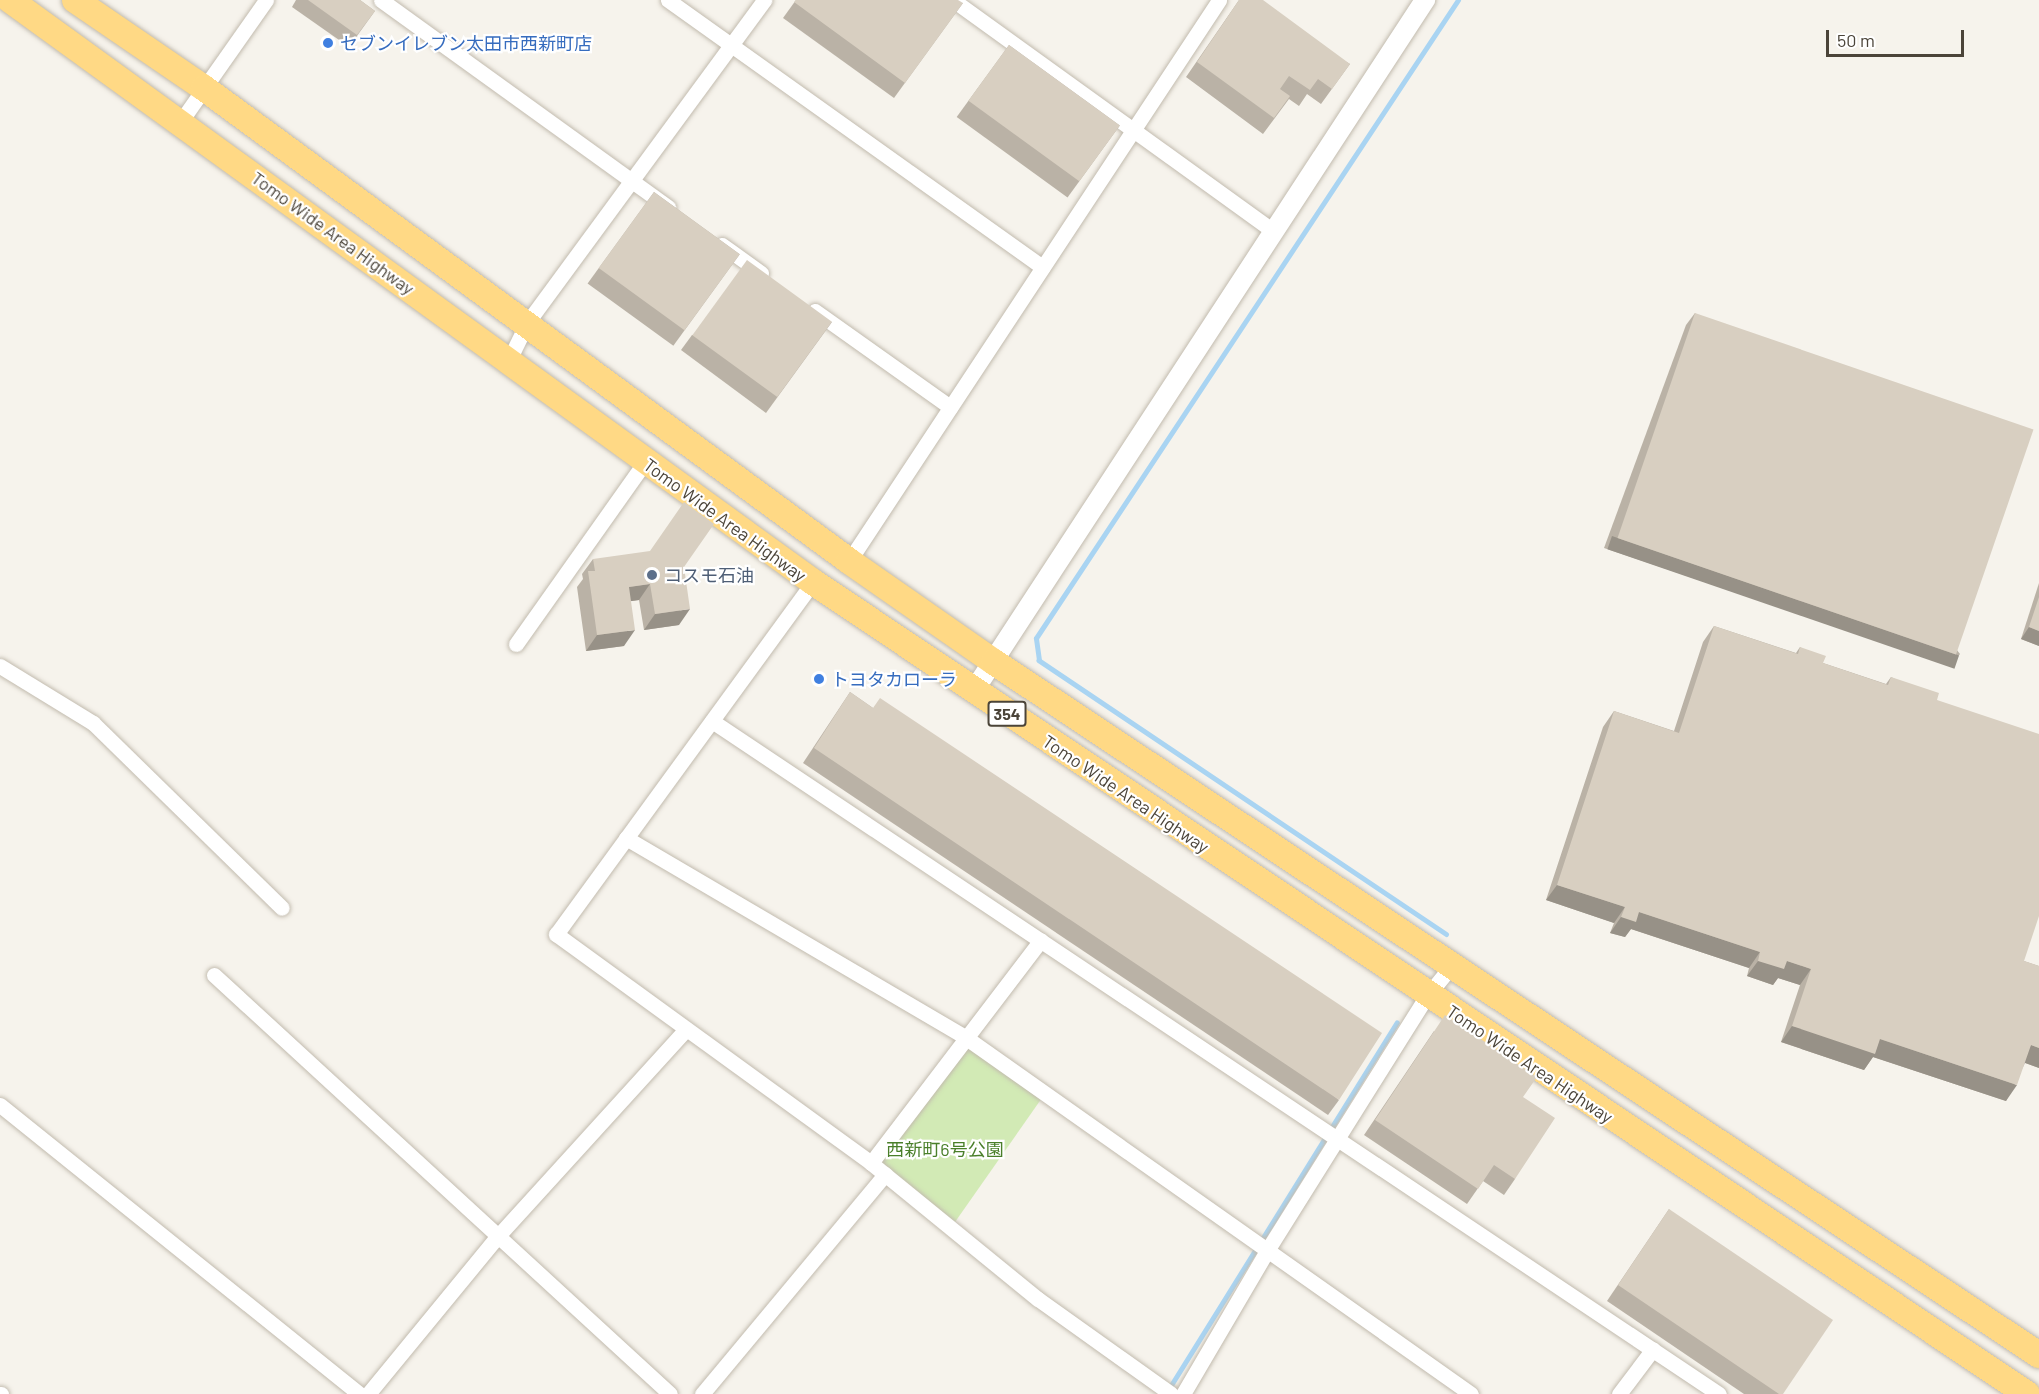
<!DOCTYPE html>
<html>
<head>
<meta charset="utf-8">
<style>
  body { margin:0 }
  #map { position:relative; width:2039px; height:1394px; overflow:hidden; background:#f6f3ec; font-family:Barlow,"Noto Sans JP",sans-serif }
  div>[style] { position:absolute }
  .green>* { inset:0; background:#d2eab5; transform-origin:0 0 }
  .stream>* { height:5px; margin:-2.5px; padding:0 2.5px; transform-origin:2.5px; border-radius:2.5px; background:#a9d4f2 }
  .roads { filter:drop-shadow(0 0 2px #c2bbae) drop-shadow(0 0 2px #c2bbae) }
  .minor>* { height:15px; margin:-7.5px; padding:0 7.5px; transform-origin:7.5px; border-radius:7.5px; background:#fff }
  .tertiary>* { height:20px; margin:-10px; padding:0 10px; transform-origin:10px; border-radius:10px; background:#fff }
  .trunk>* { height:26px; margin:-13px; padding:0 13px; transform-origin:13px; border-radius:13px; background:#ffd985 }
  .wall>* { inset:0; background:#bab2a6; transform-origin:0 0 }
  .shaded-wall>* { inset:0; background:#979187; transform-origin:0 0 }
  .building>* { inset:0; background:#d8cfc1; transform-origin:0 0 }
  .dots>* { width:16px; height:16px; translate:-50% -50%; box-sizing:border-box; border:3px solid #fff; border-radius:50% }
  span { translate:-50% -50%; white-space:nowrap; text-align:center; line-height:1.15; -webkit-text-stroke:4.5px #fff; paint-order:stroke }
  .shield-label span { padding:2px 4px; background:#fff; border:2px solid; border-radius:4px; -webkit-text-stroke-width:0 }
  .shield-label { font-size:16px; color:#4b4439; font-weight:700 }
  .shop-label { font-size:18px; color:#366cbe }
  .left { translate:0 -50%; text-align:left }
  .street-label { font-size:18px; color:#4b4439 }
  .service-label { font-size:18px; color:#4e5e75 }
  .park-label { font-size:18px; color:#4a7f2a }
  .scale { position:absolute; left:1826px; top:30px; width:138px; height:27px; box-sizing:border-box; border:3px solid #4b4439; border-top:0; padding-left:8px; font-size:18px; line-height:21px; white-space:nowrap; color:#4b4439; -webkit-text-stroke:4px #fff; paint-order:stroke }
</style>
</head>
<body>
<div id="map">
  <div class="green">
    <i style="left:965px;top:1037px;width:98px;height:157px;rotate:35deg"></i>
  </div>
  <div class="stream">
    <i style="left:1446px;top:934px;width:491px;rotate:-146.1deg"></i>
    <i style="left:1039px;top:660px;width:22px;rotate:-98deg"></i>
    <i style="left:1036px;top:638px;width:765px;rotate:-56.52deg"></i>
    <i style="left:1168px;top:1390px;width:433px;rotate:-58.1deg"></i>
  </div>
  <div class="roads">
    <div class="minor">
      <i style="left:381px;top:0;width:354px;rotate:35.8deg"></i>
      <i style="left:668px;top:0;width:460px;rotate:35.5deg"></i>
      <i style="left:953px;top:0;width:395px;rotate:35.8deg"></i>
      <i style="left:181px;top:121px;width:148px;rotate:-54.9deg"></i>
      <i style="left:722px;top:245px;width:48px;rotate:35.7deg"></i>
      <i style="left:815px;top:311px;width:166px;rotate:35.4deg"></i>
      <i style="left:508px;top:362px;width:43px;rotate:-64deg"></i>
      <i style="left:527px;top:323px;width:401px;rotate:-53.7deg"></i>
      <i style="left:849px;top:561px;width:672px;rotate:-56.59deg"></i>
      <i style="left:813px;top:582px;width:436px;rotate:126.1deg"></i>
      <i style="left:556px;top:934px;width:389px;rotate:36deg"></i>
      <i style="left:871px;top:1163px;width:215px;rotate:39.2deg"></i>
      <i style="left:1038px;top:1299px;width:163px;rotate:35.5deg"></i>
      <i style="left:516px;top:644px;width:223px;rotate:-54.7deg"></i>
      <i style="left:0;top:666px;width:109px;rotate:31.5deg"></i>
      <i style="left:93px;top:723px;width:264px;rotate:44.4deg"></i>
      <i style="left:712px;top:721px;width:1211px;rotate:33.76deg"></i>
      <i style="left:626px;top:838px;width:393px;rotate:30.4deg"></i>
      <i style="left:965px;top:1037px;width:619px;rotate:35.2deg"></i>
      <i style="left:214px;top:975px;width:619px;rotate:42.58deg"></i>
      <i style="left:0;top:1105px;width:461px;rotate:38.8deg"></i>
      <i style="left:871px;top:1163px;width:280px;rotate:-52.7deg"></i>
      <i style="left:0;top:1394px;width:1px"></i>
      <i style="left:368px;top:1394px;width:203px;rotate:-50.6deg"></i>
      <i style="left:497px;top:1237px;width:281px;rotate:-47.7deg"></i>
      <i style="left:702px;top:1394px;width:286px;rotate:-50.2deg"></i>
      <i style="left:1183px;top:1394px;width:168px;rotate:-59.6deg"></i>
      <i style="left:1268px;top:1249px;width:299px;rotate:-57.9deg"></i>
      <i style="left:1427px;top:996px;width:40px;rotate:-51deg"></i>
      <i style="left:1619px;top:1394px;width:56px;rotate:-52.9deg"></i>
    </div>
    <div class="tertiary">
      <i style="left:973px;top:692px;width:827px;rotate:-56.85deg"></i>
    </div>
    <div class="trunk">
      <i style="left:10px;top:0;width:992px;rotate:35.93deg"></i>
      <i style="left:813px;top:582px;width:1461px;rotate:33.78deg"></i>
      <i style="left:75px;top:0;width:156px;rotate:34.3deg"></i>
      <i style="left:204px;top:88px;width:800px;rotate:36.25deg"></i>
      <i style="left:849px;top:561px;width:177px;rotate:34.9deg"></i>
      <i style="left:994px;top:662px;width:1254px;rotate:33.55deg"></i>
    </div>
  </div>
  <div class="wall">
    <i style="clip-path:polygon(296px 0,360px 0,375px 11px,349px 47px,292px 7px)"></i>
    <i style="clip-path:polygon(796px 0,963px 3px,894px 98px,783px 18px)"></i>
    <i style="clip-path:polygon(1239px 0,1350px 64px,1321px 104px,1307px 94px,1299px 106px,1289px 99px,1263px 134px,1186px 77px)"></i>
    <i style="left:1009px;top:45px;width:137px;height:89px;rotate:36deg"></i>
    <i style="left:654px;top:192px;width:106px;height:113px;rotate:36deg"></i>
    <i style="clip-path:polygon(1695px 313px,1960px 654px,1951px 665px,1604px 548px,1686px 325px)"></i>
    <i style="clip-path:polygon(832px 322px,766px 413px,681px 350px,692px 335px)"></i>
    <i style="clip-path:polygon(593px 559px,684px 567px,679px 625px,644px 630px,639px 600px,631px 601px,624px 646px,586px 651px,577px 587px,583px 579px,582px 574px)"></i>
    <i style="clip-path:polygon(2039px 583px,2039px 646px,2021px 639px)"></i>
    <i style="clip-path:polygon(1714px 626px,1796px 653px,1800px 647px,1823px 663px,1886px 684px,1891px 677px,1937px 700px,2024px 961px,2039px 966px,2039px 1068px,2025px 1063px,2006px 1101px,1873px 1057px,1864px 1070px,1781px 1042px,1800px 985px,1778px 978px,1773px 985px,1747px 976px,1749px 968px,1631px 929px,1625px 937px,1610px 933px,1614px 923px,1546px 900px,1603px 727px,1614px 711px,1674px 731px,1703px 642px)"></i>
    <i style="clip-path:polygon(850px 692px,873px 708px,1339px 1100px,1328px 1115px,803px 763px)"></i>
    <i style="clip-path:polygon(1434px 1031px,1523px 1097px,1515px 1179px,1504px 1195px,1483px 1181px,1467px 1204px,1364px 1135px)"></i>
    <i style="clip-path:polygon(1669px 1209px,1783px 1394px,1744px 1394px,1607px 1301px)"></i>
  </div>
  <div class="shaded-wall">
    <i style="left:1612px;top:536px;width:367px;height:14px;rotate:19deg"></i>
    <i style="clip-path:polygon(650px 584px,639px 600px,618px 603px,629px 587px)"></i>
    <i style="clip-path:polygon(690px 609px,679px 625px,644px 630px,655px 614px)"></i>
    <i style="clip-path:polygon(2029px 627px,2039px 631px,2039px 646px,2021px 639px)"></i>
    <i style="clip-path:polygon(635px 630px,624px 646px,586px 651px,597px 635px)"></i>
    <i style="clip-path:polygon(1557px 885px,1625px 907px,1614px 923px,1546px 900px)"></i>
    <i style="clip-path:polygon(1639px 912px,1760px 952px,1749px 968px,1631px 929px,1625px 937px,1610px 933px,1621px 917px)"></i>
    <i style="clip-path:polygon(1758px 961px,1787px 961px,1811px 969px,1800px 985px,1778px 978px,1773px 985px,1747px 976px)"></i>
    <i style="clip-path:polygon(1792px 1026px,1880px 1039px,2017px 1085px,2006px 1101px,1873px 1057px,1864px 1070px,1781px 1042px)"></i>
    <i style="clip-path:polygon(2031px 1045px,2039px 1048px,2039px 1068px,2020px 1061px)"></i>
  </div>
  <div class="building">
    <i style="clip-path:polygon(308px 0,360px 0,375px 11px,357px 35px)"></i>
    <i style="clip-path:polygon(796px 0,958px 0,963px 3px,905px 83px,794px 2px)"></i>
    <i style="clip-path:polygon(1239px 0,1263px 0,1350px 64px,1332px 89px,1318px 79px,1310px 90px,1289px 76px,1280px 89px,1290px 96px,1274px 118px,1197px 62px)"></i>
    <i style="left:1009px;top:45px;width:137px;height:69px;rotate:36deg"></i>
    <i style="left:654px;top:192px;width:106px;height:94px;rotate:36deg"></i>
    <i style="left:747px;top:260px;width:105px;height:93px;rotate:36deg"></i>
    <i style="left:1695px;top:313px;width:358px;height:238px;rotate:19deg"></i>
    <i style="clip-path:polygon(684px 502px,714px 524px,684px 567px,690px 609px,655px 614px,650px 584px,629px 587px,635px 630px,597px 635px,588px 571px,595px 571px,593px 559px,650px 551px)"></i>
    <i style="clip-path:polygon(2039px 597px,2039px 631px,2029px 627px)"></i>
    <i style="clip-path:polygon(1714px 626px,1798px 654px,1800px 647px,1826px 656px,1823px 663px,1888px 685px,1891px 677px,1939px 693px,1937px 700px,2039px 734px,2039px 916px,2024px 961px,2039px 966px,2039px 1048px,2031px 1045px,2017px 1085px,1880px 1039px,1875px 1054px,1792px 1026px,1811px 969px,1787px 961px,1784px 969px,1758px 961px,1760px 952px,1639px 912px,1636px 922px,1621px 917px,1625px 907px,1557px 885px,1614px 711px,1679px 733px)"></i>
    <i style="clip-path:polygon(850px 692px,873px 708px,880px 698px,1382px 1033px,1339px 1100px,814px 748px)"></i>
    <i style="clip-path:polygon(1445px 1015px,1537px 1077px,1523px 1097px,1555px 1118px,1515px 1179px,1494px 1165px,1478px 1189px,1375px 1120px)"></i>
    <i style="clip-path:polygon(1669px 1209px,1833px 1320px,1783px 1394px,1779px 1394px,1618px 1285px)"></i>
  </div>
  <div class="dots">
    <i style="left:328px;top:43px;background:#3f7fe0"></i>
    <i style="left:652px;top:575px;background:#5c6f8a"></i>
    <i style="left:819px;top:679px;background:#3f7fe0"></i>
  </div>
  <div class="shield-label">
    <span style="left:1007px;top:714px">354</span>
  </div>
  <div class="shop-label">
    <span class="left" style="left:340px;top:43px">セブンイレブン太田市西新町店</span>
    <span class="left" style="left:831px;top:679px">トヨタカローラ</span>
  </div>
  <div class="street-label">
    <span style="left:333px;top:233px;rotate:36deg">Tomo Wide Area Highway</span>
    <span style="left:725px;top:520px;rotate:36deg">Tomo Wide Area Highway</span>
    <span style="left:1126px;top:794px;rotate:34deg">Tomo Wide Area Highway</span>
    <span style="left:1530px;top:1064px;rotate:34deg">Tomo Wide Area Highway</span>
  </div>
  <div class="service-label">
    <span class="left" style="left:664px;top:575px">コスモ石油</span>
  </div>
  <div class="park-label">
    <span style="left:945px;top:1149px">西新町6号公園</span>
  </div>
  <div class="scale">50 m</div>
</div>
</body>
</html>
